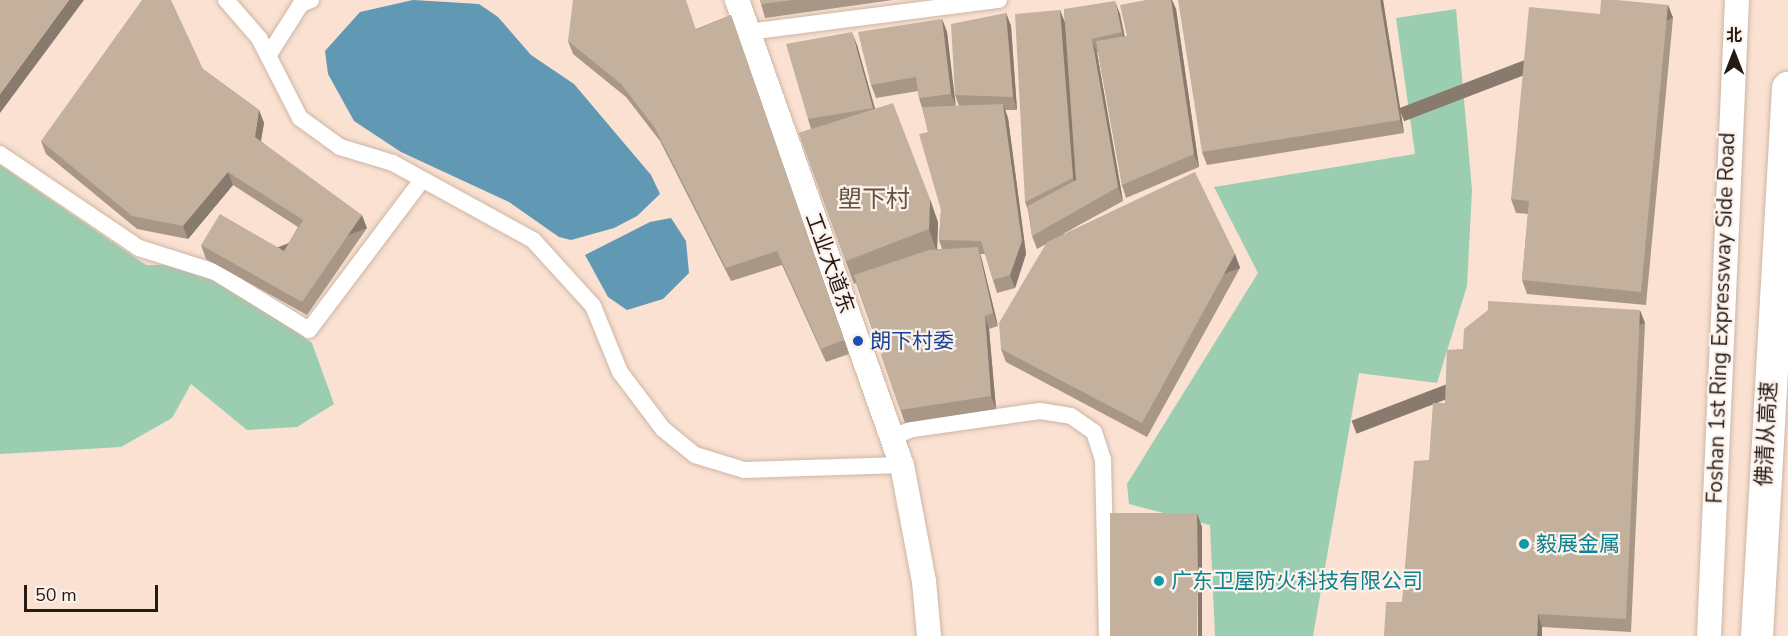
<!DOCTYPE html>
<html>
<head>
<meta charset="utf-8">
<style>
  body { margin:0 }
  #map { position:relative; width:1788px; height:636px; overflow:hidden; background:#fae1d1; font-family:"Nunito Sans","Noto Sans SC",sans-serif }
  div>[style] { position:absolute }
  .green>* { inset:0; background:#9bcdb0 }
  .water>* { inset:0; background:#6198b3 }
  .roads { filter:drop-shadow(0 0 2px #cdb6a6) drop-shadow(0 0 2px #cdb6a6) }
  .street>* { height:16px; margin:-8px; padding:0 8px; transform-origin:8px; border-radius:8px; background:#fff }
  .secondary>* { height:24px; margin:-12px; padding:0 12px; transform-origin:12px; border-radius:12px; background:#fff }
  .highway>* { height:32px; margin:-16px; padding:0 16px; transform-origin:16px; border-radius:16px; background:#fff }
  .wall>* { inset:0; background:#a89787 }
  .shaded-wall>* { inset:0; background:#887b6e; transform-origin:0 0 }
  .building>* { inset:0; background:#c3b09d; transform-origin:0 0 }
  .dots>* { width:16px; height:16px; translate:-50% -50%; box-sizing:border-box; border:3px solid #fcf2eb; border-radius:50% }
  span { translate:-50% -50%; white-space:nowrap; text-align:center; line-height:1.15; -webkit-text-stroke:4.5px #fcf2eb; paint-order:stroke }
  .street-label { font-size:21px; color:#241b15 }
  .transit-label { font-size:21px; color:#164399 }
  .left { translate:0 -50%; text-align:left }
  .culture-label { font-size:21px; color:#0d838f }
  .quarter-label { font-size:24px; color:#655143 }
  .north { position:absolute; left:1704px; top:24px; width:60px; height:60px; -webkit-text-stroke:4px #fcf2eb; paint-order:stroke; rotate:0deg; font-size:16px; font-weight:700; line-height:24px; text-align:center; color:#241b15 }
  .north::after { content:''; display:block; margin:auto; width:21px; height:27px; background:#241b15; clip-path:polygon(50% 0,100% 100%,50% 72%,0 100%) }
  .scale { position:absolute; left:24px; top:585px; width:134px; height:27px; box-sizing:border-box; border:3px solid #241b15; border-top:0; padding-left:8px; font-size:18px; line-height:21px; white-space:nowrap; color:#241b15; -webkit-text-stroke:4px #fcf2eb; paint-order:stroke }
</style>
</head>
<body>
<div id="map">
  <div class="green">
    <i style="clip-path:polygon(1456px 9px,1472px 190px,1467px 286px,1437px 383px,1359px 373px,1313px 636px,1215px 636px,1210px 525px,1129px 504px,1127px 484px,1258px 273px,1214px 187px,1415px 154px,1396px 18px)"></i>
    <i style="clip-path:polygon(0 165px,146px 265px,174px 265px,226px 283px,312px 343px,334px 404px,297px 427px,247px 430px,191px 384px,172px 418px,121px 447px,0 454px)"></i>
  </div>
  <div class="water">
    <i style="clip-path:polygon(413px 0,479px 4px,498px 17px,531px 55px,574px 84px,651px 175px,660px 194px,637px 216px,614px 228px,571px 240px,559px 237px,509px 202px,401px 152px,354px 121px,328px 74px,325px 51px,360px 12px)"></i>
    <i style="clip-path:polygon(671px 218px,686px 241px,689px 273px,663px 299px,627px 310px,608px 297px,585px 255px,650px 222px)"></i>
  </div>
  <div class="roads">
    <div class="street">
      <i style="left:226px;top:0;width:50px;rotate:49deg"></i>
      <i style="left:259px;top:38px;width:90px;rotate:62.9deg"></i>
      <i style="left:300px;top:118px;width:49px;rotate:35.9deg"></i>
      <i style="left:340px;top:147px;width:55px;rotate:16.8deg"></i>
      <i style="left:393px;top:163px;width:160px;rotate:28.8deg"></i>
      <i style="left:533px;top:240px;width:89px;rotate:47.7deg"></i>
      <i style="left:593px;top:306px;width:71px;rotate:67.8deg"></i>
      <i style="left:620px;top:372px;width:71px;rotate:53deg"></i>
      <i style="left:663px;top:429px;width:41px;rotate:39.1deg"></i>
      <i style="left:695px;top:455px;width:51px;rotate:17deg"></i>
      <i style="left:744px;top:470px;width:158px;rotate:-1.8deg"></i>
      <i style="left:748px;top:32px;width:253px;rotate:-7.3deg"></i>
      <i style="left:268px;top:56px;width:62px;rotate:-57.6deg"></i>
      <i style="left:301px;top:4px;width:11px;rotate:-22deg"></i>
      <i style="left:0;top:154px;width:168px;rotate:34.1deg"></i>
      <i style="left:139px;top:248px;width:80px;rotate:17.5deg"></i>
      <i style="left:215px;top:272px;width:110px;rotate:31.7deg"></i>
      <i style="left:309px;top:330px;width:188px;rotate:-53deg"></i>
      <i style="left:892px;top:437px;width:22px;rotate:-21deg"></i>
      <i style="left:913px;top:429px;width:128px;rotate:-8.1deg"></i>
      <i style="left:1040px;top:411px;width:31px;rotate:9deg"></i>
      <i style="left:1071px;top:416px;width:28px;rotate:35deg"></i>
      <i style="left:1094px;top:432px;width:29px;rotate:72deg"></i>
      <i style="left:1103px;top:460px;width:176px;rotate:88.7deg"></i>
    </div>
    <div class="secondary">
      <i style="left:737px;top:0;width:493px;rotate:70.5deg"></i>
      <i style="left:902px;top:465px;width:118px;rotate:79.3deg"></i>
      <i style="left:924px;top:581px;width:55px;rotate:84.8deg"></i>
      <i style="left:1709px;top:636px;width:637px;rotate:-87.48deg"></i>
    </div>
    <div class="highway">
      <i style="left:1757px;top:636px;width:549px;rotate:-86.76deg"></i>
    </div>
  </div>
  <div class="wall">
    <i style="clip-path:polygon(760px 0,893px 0,765px 18px)"></i>
    <i style="clip-path:polygon(1146px 0,1172px 0,1176px 9px,1199px 167px,1126px 198px,1122px 185px,1098px 52px,1097px 53px,1123px 201px,1063px 234px,1235px 254px,1240px 268px,1147px 437px,1006px 362px,1001px 349px,1046px 244px,1037px 249px,1032px 236px,1028px 210px,1025px 202px,1060px 10px,1065px 23px,1071px 112px,1064px 9px,1120px 14px,1125px 37px,1127px 36px)"></i>
    <i style="clip-path:polygon(1383px 0,1404px 133px,1207px 165px,1202px 152px)"></i>
    <i style="clip-path:polygon(1668px 5px,1673px 18px,1646px 305px,1527px 294px,1522px 280px,1528px 214px,1516px 213px,1511px 199px,1600px 14px)"></i>
    <i style="clip-path:polygon(1006px 13px,1011px 26px,1017px 110px,1005px 110px,1008px 118px,1026px 254px,1015px 288px,997px 293px,985px 254px,980px 254px,998px 326px,989px 329px,996px 409px,905px 423px,856px 283px,854px 284px,799px 133px,811px 129px,808px 119px,857px 45px,875px 108px,938px 222px,937px 249px,942px 249px,939px 240px,941px 210px,928px 132px,923px 111px,919px 98px,918px 91px,876px 98px,871px 85px,942px 19px,947px 32px,955px 106px,959px 106px,955px 95px)"></i>
    <i style="clip-path:polygon(731px 15px,849px 354px,826px 362px,782px 265px,731px 281px,660px 141px,626px 97px,573px 54px,568px 41px,696px 29px)"></i>
    <i style="clip-path:polygon(203px 69px,259px 110px,264px 123px,261px 141px,367px 228px,307px 315px,206px 259px,201px 245px,284px 251px,298px 227px,233px 185px,188px 239px,137px 229px,46px 154px,41px 141px)"></i>
    <i style="clip-path:polygon(1645px 323px,1631px 632px,1542px 627px,1402px 602px,1429px 460px,1463px 349px)"></i>
  </div>
  <div class="shaded-wall">
    <i style="clip-path:polygon(69px 0,84px 0,0 113px,0 94px)"></i>
    <i style="clip-path:polygon(1171px 0,1172px 0,1176px 9px,1199px 167px,1194px 154px)"></i>
    <i style="clip-path:polygon(1380px 0,1383px 0,1404px 133px,1400px 120px)"></i>
    <i style="clip-path:polygon(1115px 1px,1120px 14px,1126px 45px,1122px 32px)"></i>
    <i style="left:1668px;top:5px;width:14px;height:288px;rotate:69deg"></i>
    <i style="clip-path:polygon(1060px 10px,1065px 23px,1077px 191px,1073px 178px)"></i>
    <i style="clip-path:polygon(1006px 13px,1011px 26px,1017px 110px,1013px 97px)"></i>
    <i style="clip-path:polygon(942px 19px,947px 32px,956px 107px,951px 94px)"></i>
    <i style="clip-path:polygon(852px 32px,857px 45px,878px 121px,873px 108px)"></i>
    <i style="clip-path:polygon(1092px 39px,1097px 53px,1123px 201px,1118px 187px)"></i>
    <i style="clip-path:polygon(1003px 104px,1008px 118px,1026px 254px,1015px 288px,1010px 275px)"></i>
    <i style="clip-path:polygon(259px 110px,264px 123px,259px 150px,255px 137px)"></i>
    <i style="clip-path:polygon(228px 172px,233px 185px,188px 239px,183px 226px)"></i>
    <i style="clip-path:polygon(930px 199px,938px 222px,937px 252px,929px 229px)"></i>
    <i style="left:362px;top:215px;width:14px;height:106px;rotate:69deg"></i>
    <i style="clip-path:polygon(978px 247px,982px 260px,998px 326px,993px 313px)"></i>
    <i style="left:1235px;top:254px;width:15px;height:193px;rotate:70deg"></i>
    <i style="left:1640px;top:310px;width:14px;height:309px;rotate:69deg"></i>
    <i style="clip-path:polygon(985px 316px,989px 329px,996px 409px,991px 396px)"></i>
    <i style="clip-path:polygon(1197px 513px,1202px 527px,1202px 636px,1198px 636px)"></i>
    <i style="clip-path:polygon(1538px 614px,1542px 627px,1542px 636px,1537px 636px)"></i>
  </div>
  <div class="building">
    <i style="clip-path:polygon(0 0,69px 0,0 94px)"></i>
    <i style="clip-path:polygon(142px 0,171px 0,203px 69px,259px 110px,255px 137px,362px 215px,302px 302px,201px 245px,220px 214px,284px 251px,303px 220px,228px 172px,183px 226px,132px 216px,41px 141px)"></i>
    <i style="clip-path:polygon(573px 0,686px 0,696px 30px,731px 15px,844px 340px,821px 349px,777px 251px,726px 268px,655px 128px,621px 84px,568px 41px)"></i>
    <i style="clip-path:polygon(760px 0,793px 0,761px 4px)"></i>
    <i style="clip-path:polygon(1146px 0,1171px 0,1194px 154px,1122px 185px,1096px 41px,1127px 36px,1120px 5px)"></i>
    <i style="clip-path:polygon(1178px 0,1380px 0,1400px 120px,1202px 152px)"></i>
    <i style="clip-path:polygon(1601px 0,1617px 0,1668px 5px,1641px 292px,1522px 280px,1529px 201px,1511px 199px,1529px 7px,1600px 14px)"></i>
    <i style="clip-path:polygon(1115px 1px,1122px 32px,1092px 39px,1118px 187px,1032px 236px,1028px 206px,1076px 180px,1064px 9px)"></i>
    <i style="clip-path:polygon(1060px 10px,1073px 178px,1025px 202px,1015px 14px)"></i>
    <i style="clip-path:polygon(1006px 13px,1013px 97px,955px 95px,951px 24px)"></i>
    <i style="clip-path:polygon(942px 19px,951px 94px,919px 98px,916px 77px,871px 85px,858px 32px)"></i>
    <i style="clip-path:polygon(852px 32px,873px 108px,808px 119px,786px 44px)"></i>
    <i style="clip-path:polygon(893px 103px,930px 199px,929px 229px,846px 261px,799px 133px)"></i>
    <i style="clip-path:polygon(1003px 104px,1022px 241px,1010px 275px,993px 280px,981px 241px,939px 240px,941px 210px,919px 134px,928px 132px,922px 107px)"></i>
    <i style="clip-path:polygon(1195px 172px,1235px 254px,1142px 423px,1001px 349px,999px 323px,1047px 242px)"></i>
    <i style="clip-path:polygon(978px 247px,993px 313px,985px 316px,991px 396px,900px 410px,854px 275px,929px 250px)"></i>
    <i style="clip-path:polygon(1488px 301px,1640px 310px,1626px 619px,1538px 614px,1537px 636px,1384px 636px,1386px 602px,1402px 602px,1414px 461px,1429px 460px,1433px 403px,1445px 403px,1447px 350px,1463px 349px,1464px 329px,1488px 310px)"></i>
    <i style="left:1197px;top:513px;width:123px;height:87px;rotate:90deg"></i>
  </div>
  <div class="dots">
    <i style="left:858px;top:341px;background:#1a4fb4"></i>
    <i style="left:1524px;top:544px;background:#0f9aa8"></i>
    <i style="left:1159px;top:581px;background:#0f9aa8"></i>
  </div>
  <div class="street-label">
    <span style="left:830px;top:263px;rotate:70deg">工业大道东</span>
    <span style="left:1721px;top:318px;rotate:-88deg">Foshan 1st Ring Expressway Side Road</span>
    <span style="left:1766px;top:434px;rotate:-87deg">佛清从高速</span>
  </div>
  <div class="transit-label">
    <span class="left" style="left:870px;top:341px">朗下村委</span>
  </div>
  <div class="culture-label">
    <span class="left" style="left:1536px;top:544px">毅展金属</span>
    <span class="left" style="left:1171px;top:581px">广东卫屋防火科技有限公司</span>
  </div>
  <div class="quarter-label">
    <span style="left:874px;top:200px">塱下村</span>
  </div>
  <div class="north">北</div>
  <div class="scale">50 m</div>
</div>
</body>
</html>
